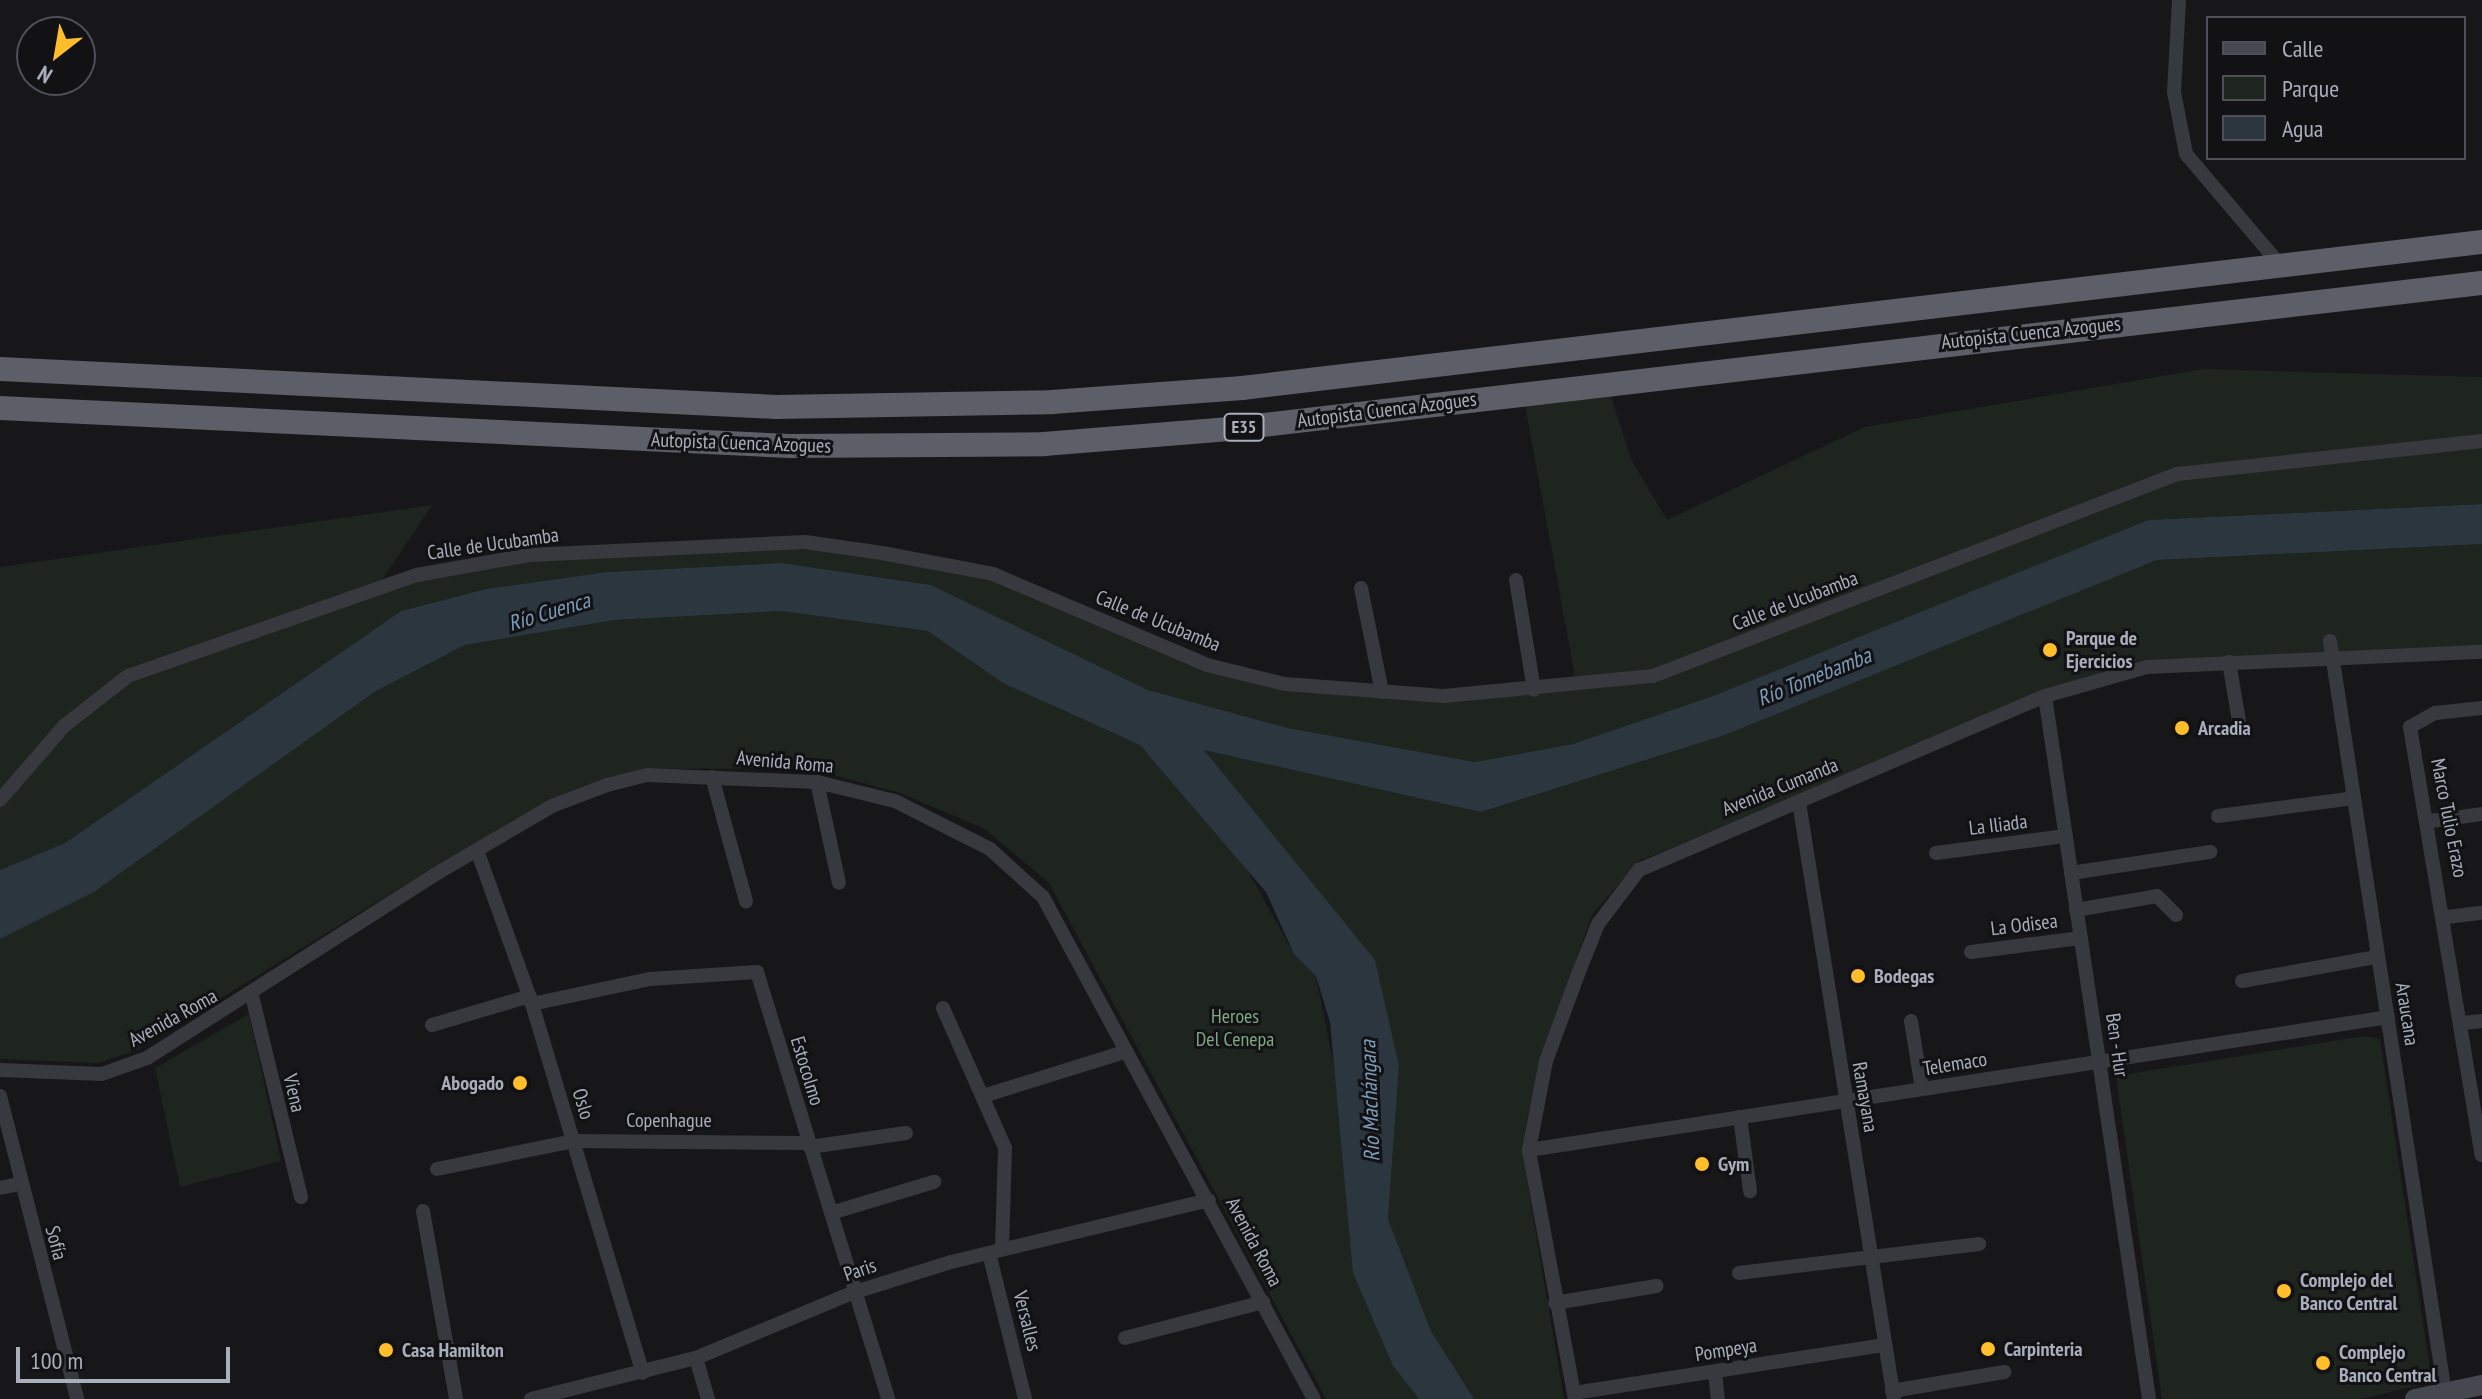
<!DOCTYPE html>
<html>
<head>
<meta charset="utf-8">
<style>
  body { margin:0 }
  #map { position:relative; width:2482px; height:1399px; overflow:hidden; background:#17171a; font-family:"PT Sans Narrow",sans-serif }
  div>[style] { position:absolute }
  .green>* { inset:0; background:#1d251e }
  .water>* { inset:0; background:#2c363f }
  .minor>* { height:14px; margin:-7px; padding:0 7px; transform-origin:7px; border-radius:7px; background:#38393f }
  .secondary>* { height:20px; margin:-10px; padding:0 10px; transform-origin:10px; border-radius:10px; background:#46484f }
  .trunk>* { height:24px; margin:-12px; padding:0 12px; transform-origin:12px; border-radius:12px; background:#5c5e68 }
  .dots>* { width:22px; height:22px; translate:-50% -50%; box-sizing:border-box; border:4px solid #121215; border-radius:50% }
  span { translate:-50% -50%; white-space:nowrap; text-align:center; line-height:1.15; -webkit-text-stroke:6px #121215; paint-order:stroke }
  .shield-label span { padding:2px 6px; background:#121215; border:2px solid; border-radius:6px; -webkit-text-stroke-width:0 }
  .shield-label { font-size:18px; color:#a8aebb; font-weight:700 }
  .street-label { font-size:20px; color:#a8aebb }
  .poi-label { font-size:20px; color:#a8aebb; font-weight:700 }
  .left { translate:0 -50%; text-align:left }
  .right { translate:-100% -50%; text-align:right }
  .park-label { font-size:20px; color:#7ea782 }
  .water-label { font-size:22px; color:#7d9bb9; font-style:italic }
  .legend { position:absolute; left:2206px; top:16px; width:260px; height:144px; box-sizing:border-box; background:#121215; border:2px solid #4e5057; margin:0; padding:10px 14px; list-style:none; font-size:24px; color:#a8aebb }
  .legend li { display:flex; align-items:center; gap:16px; height:40px }
  .legend b { width:40px; border:2px solid #4e5057 }
  .north { position:absolute; left:16px; top:16px; width:80px; height:80px; box-sizing:border-box; background:#121215; border:2px solid #4e5057; border-radius:50%; rotate:211deg; font-size:22px; font-weight:700; line-height:32px; text-align:center; color:#a8aebb }
  .north::after { content:''; display:block; margin:auto; width:28px; height:36px; background:#ffbe2a; clip-path:polygon(50% 0,100% 100%,50% 72%,0 100%) }
  .scale { position:absolute; left:16px; top:1347px; width:214px; height:36px; box-sizing:border-box; border:4px solid #a8aebb; border-top:0; padding-left:10px; font-size:24px; line-height:28px; white-space:nowrap; color:#a8aebb; -webkit-text-stroke:6px #121215; paint-order:stroke }
</style>
</head>
<body>
<div id="map">
  <div class="green">
    <i style="clip-path:polygon(2203px 369px,2482px 377px,2482px 504px,2148px 520px,1713px 696px,1573px 744px,1475px 762px,1288px 728px,1148px 690px,931px 585px,782px 563px,607px 572px,486px 589px,401px 611px,65px 843px,0 870px,0 800px,64px 726px,128px 676px,417px 575px,529px 555px,805px 542px,993px 574px,1134px 635px,1285px 684px,1444px 696px,1577px 687px,1524px 400px,1609px 390px,1631px 459px,1667px 520px,1865px 427px)"></i>
    <i style="clip-path:polygon(432px 505px,381px 581px,126px 672px,0 793px,0 567px)"></i>
    <i style="clip-path:polygon(2482px 544px,2482px 652px,2147px 667px,2045px 696px,1639px 861px,1592px 915px,1541px 1056px,1525px 1130px,1525px 1169px,1564px 1399px,1474px 1399px,1431px 1331px,1388px 1219px,1399px 1066px,1318px 892px,1203px 749px,1482px 812px,1725px 735px,2157px 560px)"></i>
    <i style="clip-path:polygon(781px 611px,928px 631px,1044px 702px,1140px 745px,1242px 860px,1294px 954px,1316px 976px,1393px 1366px,1419px 1399px,1326px 1399px,1049px 883px,985px 829px,900px 793px,808px 768px,647px 769px,445px 860px,137px 1050px,98px 1063px,0 1059px,0 939px,94px 892px,376px 691px,465px 645px,615px 620px)"></i>
    <i style="clip-path:polygon(249px 1014px,281px 1161px,180px 1187px,155px 1068px)"></i>
    <i style="clip-path:polygon(2364px 1036px,2380px 1039px,2432px 1382px,2361px 1399px,2162px 1399px,2116px 1076px)"></i>
  </div>
  <div class="water">
    <i style="clip-path:polygon(2482px 504px,2482px 544px,2157px 560px,1725px 735px,1481px 812px,1204px 750px,1375px 960px,1399px 1066px,1388px 1219px,1431px 1331px,1474px 1399px,1419px 1399px,1393px 1366px,1353px 1273px,1330px 1022px,1316px 976px,1294px 954px,1266px 892px,1140px 745px,1003px 683px,928px 631px,781px 611px,615px 620px,465px 645px,376px 691px,94px 892px,0 939px,0 870px,65px 843px,401px 611px,486px 589px,607px 572px,782px 563px,931px 585px,1148px 690px,1288px 728px,1475px 762px,1573px 744px,1713px 696px,2148px 520px)"></i>
  </div>
  <div class="minor">
    <i style="left:2179px;top:0;width:92px;rotate:93.1deg"></i>
    <i style="left:2174px;top:92px;width:63px;rotate:79deg"></i>
    <i style="left:2186px;top:154px;width:145px;rotate:49.7deg"></i>
    <i style="left:1516px;top:580px;width:111px;rotate:80.7deg"></i>
    <i style="left:1361px;top:588px;width:106px;rotate:78.6deg"></i>
    <i style="left:2330px;top:641px;width:761px;rotate:81.31deg"></i>
    <i style="left:2229px;top:662px;width:60px;rotate:80.4deg"></i>
    <i style="left:2045px;top:696px;width:711px;rotate:81.58deg"></i>
    <i style="left:2482px;top:708px;width:47px;rotate:173.9deg"></i>
    <i style="left:2435px;top:713px;width:29px;rotate:151deg"></i>
    <i style="left:2410px;top:727px;width:434px;rotate:80.5deg"></i>
    <i style="left:712px;top:777px;width:129px;rotate:74.7deg"></i>
    <i style="left:817px;top:782px;width:103px;rotate:77.7deg"></i>
    <i style="left:0;top:800px;width:98px;rotate:-49.1deg"></i>
    <i style="left:64px;top:726px;width:81px;rotate:-38deg"></i>
    <i style="left:128px;top:676px;width:306px;rotate:-19.3deg"></i>
    <i style="left:417px;top:575px;width:114px;rotate:-10.1deg"></i>
    <i style="left:529px;top:555px;width:276px;rotate:-2.7deg"></i>
    <i style="left:805px;top:542px;width:78px;rotate:8.1deg"></i>
    <i style="left:882px;top:553px;width:113px;rotate:10.7deg"></i>
    <i style="left:993px;top:574px;width:233px;rotate:23deg"></i>
    <i style="left:1207px;top:665px;width:80px;rotate:13.7deg"></i>
    <i style="left:1285px;top:684px;width:159px;rotate:4.3deg"></i>
    <i style="left:1444px;top:696px;width:210px;rotate:-5.5deg"></i>
    <i style="left:1653px;top:676px;width:562px;rotate:-21.08deg"></i>
    <i style="left:2177px;top:474px;width:307px;rotate:-6.2deg"></i>
    <i style="left:1799px;top:802px;width:605px;rotate:80.96deg"></i>
    <i style="left:2218px;top:816px;width:137px;rotate:-7.5deg"></i>
    <i style="left:2431px;top:821px;width:51px;rotate:-7.8deg"></i>
    <i style="left:477px;top:850px;width:164px;rotate:70.3deg"></i>
    <i style="left:532px;top:1004px;width:385px;rotate:73.3deg"></i>
    <i style="left:1936px;top:853px;width:131px;rotate:-7.5deg"></i>
    <i style="left:2071px;top:873px;width:141px;rotate:-8.6deg"></i>
    <i style="left:2076px;top:910px;width:82px;rotate:-9.8deg"></i>
    <i style="left:2157px;top:896px;width:27px;rotate:45deg"></i>
    <i style="left:2447px;top:917px;width:35px;rotate:-7deg"></i>
    <i style="left:1971px;top:952px;width:111px;rotate:-7.3deg"></i>
    <i style="left:2242px;top:981px;width:137px;rotate:-10.1deg"></i>
    <i style="left:252px;top:996px;width:207px;rotate:76.3deg"></i>
    <i style="left:532px;top:1004px;width:121px;rotate:-12deg"></i>
    <i style="left:650px;top:979px;width:107px;rotate:-3.7deg"></i>
    <i style="left:757px;top:972px;width:447px;rotate:72.9deg"></i>
    <i style="left:943px;top:1008px;width:153px;rotate:66.1deg"></i>
    <i style="left:1005px;top:1148px;width:101px;rotate:91.7deg"></i>
    <i style="left:1911px;top:1021px;width:69px;rotate:80.8deg"></i>
    <i style="left:2463px;top:1023px;width:19px;rotate:-6deg"></i>
    <i style="left:432px;top:1025px;width:102px;rotate:-16.5deg"></i>
    <i style="left:0;top:1070px;width:102px;rotate:2.2deg"></i>
    <i style="left:102px;top:1074px;width:48px;rotate:-19.6deg"></i>
    <i style="left:147px;top:1058px;width:340px;rotate:-32.5deg"></i>
    <i style="left:434px;top:875px;width:137px;rotate:-30.3deg"></i>
    <i style="left:552px;top:806px;width:59px;rotate:-20.9deg"></i>
    <i style="left:607px;top:785px;width:41px;rotate:-14deg"></i>
    <i style="left:647px;top:775px;width:170px;rotate:2.4deg"></i>
    <i style="left:817px;top:782px;width:80px;rotate:13.7deg"></i>
    <i style="left:895px;top:801px;width:106px;rotate:26.8deg"></i>
    <i style="left:990px;top:849px;width:72px;rotate:42.2deg"></i>
    <i style="left:1043px;top:897px;width:570px;rotate:61.64deg"></i>
    <i style="left:0;top:1096px;width:313px;rotate:75.7deg"></i>
    <i style="left:983px;top:1096px;width:148px;rotate:-17.3deg"></i>
    <i style="left:1740px;top:1117px;width:75px;rotate:82.3deg"></i>
    <i style="left:810px;top:1147px;width:97px;rotate:-8.3deg"></i>
    <i style="left:1529px;top:1150px;width:869px;rotate:-8.8deg"></i>
    <i style="left:437px;top:1169px;width:139px;rotate:-11.6deg"></i>
    <i style="left:573px;top:1141px;width:235px;rotate:0.5deg"></i>
    <i style="left:0;top:1188px;width:19px;rotate:-12deg"></i>
    <i style="left:423px;top:1211px;width:191px;rotate:80deg"></i>
    <i style="left:831px;top:1213px;width:108px;rotate:-16.8deg"></i>
    <i style="left:989px;top:1253px;width:150px;rotate:76.1deg"></i>
    <i style="left:1739px;top:1273px;width:242px;rotate:-6.9deg"></i>
    <i style="left:1555px;top:1303px;width:103px;rotate:-9.5deg"></i>
    <i style="left:1125px;top:1338px;width:143px;rotate:-14.6deg"></i>
    <i style="left:696px;top:1358px;width:43px;rotate:73.7deg"></i>
    <i style="left:1715px;top:1372px;width:27px;rotate:84deg"></i>
    <i style="left:1892px;top:1391px;width:114px;rotate:-9.6deg"></i>
    <i style="left:1574px;top:1393px;width:313px;rotate:-8.8deg"></i>
    <i style="left:531px;top:1399px;width:170px;rotate:-14deg"></i>
    <i style="left:696px;top:1358px;width:169px;rotate:-22.6deg"></i>
    <i style="left:852px;top:1293px;width:104px;rotate:-17.4deg"></i>
    <i style="left:951px;top:1262px;width:265px;rotate:-13.5deg"></i>
    <i style="left:1575px;top:1399px;width:253px;rotate:-100.5deg"></i>
    <i style="left:1529px;top:1150px;width:91px;rotate:-79.2deg"></i>
    <i style="left:1546px;top:1061px;width:93px;rotate:-69.8deg"></i>
    <i style="left:1578px;top:974px;width:54px;rotate:-68.2deg"></i>
    <i style="left:1598px;top:924px;width:68px;rotate:-52.8deg"></i>
    <i style="left:1639px;top:870px;width:442px;rotate:-23.2deg"></i>
    <i style="left:2045px;top:696px;width:106px;rotate:-15.9deg"></i>
    <i style="left:2147px;top:667px;width:335px;rotate:-2.6deg"></i>
  </div>
  <div class="secondary">
    <i style="left:2415px;top:1399px;width:68px;rotate:-11.8deg"></i>
  </div>
  <div class="trunk">
    <i style="left:0;top:369px;width:777px;rotate:2.8deg"></i>
    <i style="left:776px;top:407px;width:276px;rotate:-1deg"></i>
    <i style="left:1052px;top:402px;width:191px;rotate:-4.2deg"></i>
    <i style="left:1242px;top:388px;width:1249px;rotate:-6.72deg"></i>
    <i style="left:0;top:408px;width:790px;rotate:2.76deg"></i>
    <i style="left:789px;top:446px;width:255px;rotate:-0.4deg"></i>
    <i style="left:1044px;top:444px;width:186px;rotate:-4.6deg"></i>
    <i style="left:1229px;top:429px;width:1261px;rotate:-6.65deg"></i>
  </div>
  <div class="dots">
    <i style="left:2050px;top:650px;background:#ffbe2a"></i>
    <i style="left:2182px;top:728px;background:#ffbe2a"></i>
    <i style="left:1858px;top:976px;background:#ffbe2a"></i>
    <i style="left:520px;top:1083px;background:#ffbe2a"></i>
    <i style="left:1702px;top:1164px;background:#ffbe2a"></i>
    <i style="left:2284px;top:1291px;background:#ffbe2a"></i>
    <i style="left:1988px;top:1349px;background:#ffbe2a"></i>
    <i style="left:386px;top:1350px;background:#ffbe2a"></i>
    <i style="left:2323px;top:1363px;background:#ffbe2a"></i>
  </div>
  <div class="shield-label">
    <span style="left:1244px;top:427px">E35</span>
  </div>
  <div class="street-label">
    <span style="left:2031px;top:333px;rotate:-6deg">Autopista Cuenca Azogues</span>
    <span style="left:1387px;top:410px;rotate:-7deg">Autopista Cuenca Azogues</span>
    <span style="left:741px;top:443px;rotate:2deg">Autopista Cuenca Azogues</span>
    <span style="left:493px;top:544px;rotate:-8deg">Calle de Ucubamba</span>
    <span style="left:1795px;top:601px;rotate:-21deg">Calle de Ucubamba</span>
    <span style="left:1158px;top:621px;rotate:22deg">Calle de Ucubamba</span>
    <span style="left:785px;top:762px;rotate:5deg">Avenida Roma</span>
    <span style="left:1780px;top:787px;rotate:-22deg">Avenida Cumanda</span>
    <span style="left:2449px;top:818px;rotate:79deg">Marco Tulio Erazo</span>
    <span style="left:1998px;top:825px;rotate:-7deg">La Iliada</span>
    <span style="left:2024px;top:925px;rotate:-7deg">La Odisea</span>
    <span style="left:2407px;top:1014px;rotate:81deg">Araucana</span>
    <span style="left:173px;top:1018px;rotate:-29deg">Avenida Roma</span>
    <span style="left:2117px;top:1045px;rotate:82deg">Ben - Hur</span>
    <span style="left:1955px;top:1064px;rotate:-9deg">Telemaco</span>
    <span style="left:807px;top:1071px;rotate:73deg">Estocolmo</span>
    <span style="left:294px;top:1093px;rotate:77deg">Viena</span>
    <span style="left:1865px;top:1097px;rotate:80deg">Ramayana</span>
    <span style="left:583px;top:1104px;rotate:73deg">Oslo</span>
    <span style="left:669px;top:1120px">Copenhague</span>
    <span style="left:1254px;top:1242px;rotate:62deg">Avenida Roma</span>
    <span style="left:56px;top:1243px;rotate:75deg">Sofía</span>
    <span style="left:860px;top:1270px;rotate:-19deg">Paris</span>
    <span style="left:1027px;top:1321px;rotate:76deg">Versalles</span>
    <span style="left:1726px;top:1350px;rotate:-9deg">Pompeya</span>
  </div>
  <div class="poi-label">
    <span class="left" style="left:2066px;top:650px">Parque de<br>Ejercicios</span>
    <span class="left" style="left:2198px;top:728px">Arcadia</span>
    <span class="left" style="left:1874px;top:976px">Bodegas</span>
    <span class="right" style="left:504px;top:1083px">Abogado</span>
    <span class="left" style="left:1718px;top:1164px">Gym</span>
    <span class="left" style="left:2300px;top:1292px">Complejo del<br>Banco Central</span>
    <span class="left" style="left:2004px;top:1349px">Carpinteria</span>
    <span class="left" style="left:402px;top:1350px">Casa Hamilton</span>
    <span class="left" style="left:2339px;top:1364px">Complejo<br>Banco Central</span>
  </div>
  <div class="park-label">
    <span style="left:1235px;top:1028px">Heroes<br>Del Cenepa</span>
  </div>
  <div class="water-label">
    <span style="left:549px;top:612px;rotate:-17deg">Río Cuenca</span>
    <span style="left:1814px;top:677px;rotate:-22deg">Río Tomebamba</span>
    <span style="left:1370px;top:1101px;rotate:-92deg">Río Machángara</span>
  </div>
  <ul class="legend">
  <li><b style="height:10px;background:#46484f"></b>Calle</li>
  <li><b style="height:22px;background:#1d251e"></b>Parque</li>
  <li><b style="height:22px;background:#2c363f"></b>Agua</li>
  </ul>
  <div class="north">N</div>
  <div class="scale">100 m</div>
</div>
</body>
</html>
